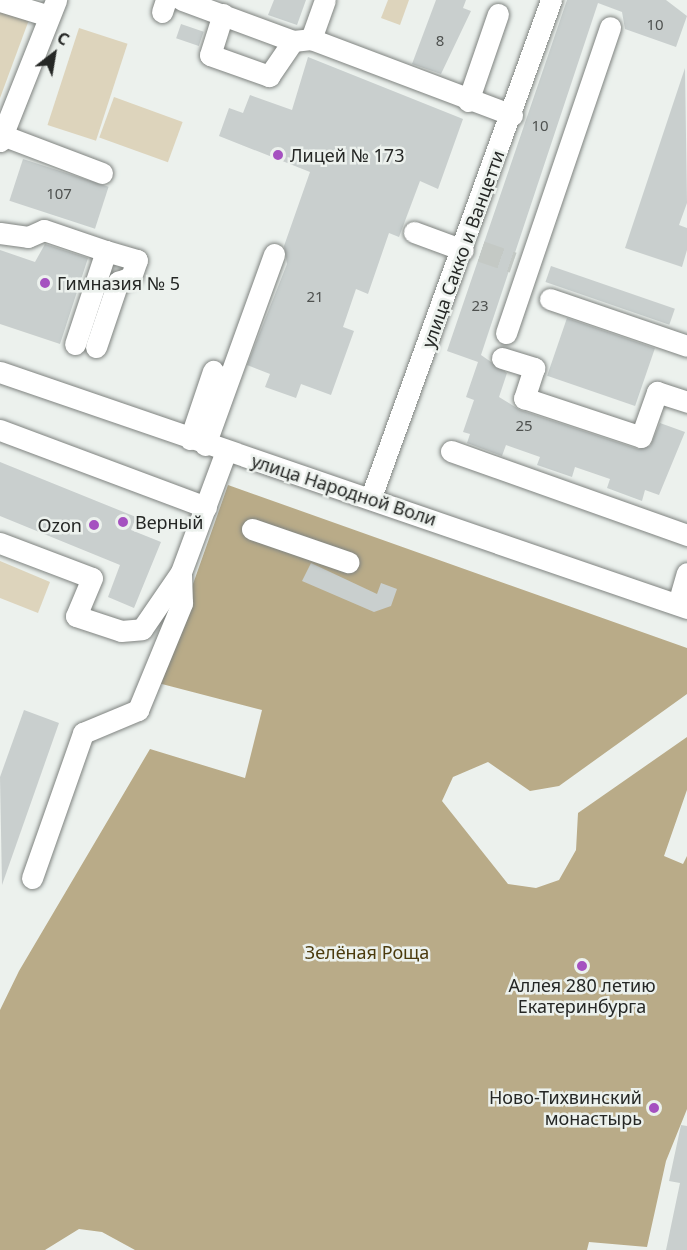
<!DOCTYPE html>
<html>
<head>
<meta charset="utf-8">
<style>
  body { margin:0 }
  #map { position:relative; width:687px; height:1250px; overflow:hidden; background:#ecf1ed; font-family:"Noto Sans",sans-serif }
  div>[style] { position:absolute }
  .green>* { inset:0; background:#ddd4bc; transform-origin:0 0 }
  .forest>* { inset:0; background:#b9ab88 }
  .building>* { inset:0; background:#c9cfce; transform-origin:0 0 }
  .minor-tunnel>* { height:21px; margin-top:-10.5px; transform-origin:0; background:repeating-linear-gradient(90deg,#c4c9c5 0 21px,transparent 0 31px) }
  .roads { filter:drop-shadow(0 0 2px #7f8380) drop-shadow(0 0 2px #7f8380) }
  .minor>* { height:21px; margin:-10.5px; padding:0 10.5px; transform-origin:10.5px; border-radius:10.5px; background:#fff }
  .dots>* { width:16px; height:16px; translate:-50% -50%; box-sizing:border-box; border:3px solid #ecf1ed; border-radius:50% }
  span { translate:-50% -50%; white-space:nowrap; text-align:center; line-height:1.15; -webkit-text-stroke:5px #ecf1ed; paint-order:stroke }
  .number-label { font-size:15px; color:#4e514f }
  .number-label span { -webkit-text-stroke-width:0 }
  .poi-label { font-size:18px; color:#252725 }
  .left { translate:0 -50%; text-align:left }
  .right { translate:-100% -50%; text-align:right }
  .street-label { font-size:18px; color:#252725 }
  .park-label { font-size:18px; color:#4b3b0e }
  .north { position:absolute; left:24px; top:24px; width:60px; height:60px; -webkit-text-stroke:4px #ecf1ed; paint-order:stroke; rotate:31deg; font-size:16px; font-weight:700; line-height:24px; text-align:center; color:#252725 }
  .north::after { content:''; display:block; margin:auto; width:21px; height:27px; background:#252725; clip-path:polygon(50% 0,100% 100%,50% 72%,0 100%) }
</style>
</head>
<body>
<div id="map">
  <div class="green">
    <i style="clip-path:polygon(388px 0,409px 0,400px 25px,381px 18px)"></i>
    <i style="clip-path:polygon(0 7px,30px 17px,0 98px)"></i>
    <i style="left:79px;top:28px;width:51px;height:102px;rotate:18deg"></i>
    <i style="left:114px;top:97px;width:73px;height:43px;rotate:20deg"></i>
    <i style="clip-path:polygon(0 561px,50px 582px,38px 613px,0 598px)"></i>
  </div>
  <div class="forest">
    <i style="clip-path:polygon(228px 485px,687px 648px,687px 694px,559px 786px,530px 791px,488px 762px,453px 777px,442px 801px,508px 884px,536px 888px,559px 880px,576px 850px,578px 813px,687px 737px,687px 790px,664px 856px,683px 864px,687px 856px,687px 1109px,666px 1161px,647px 1247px,589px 1242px,587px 1250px,135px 1250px,102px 1232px,79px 1229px,45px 1250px,0 1250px,0 1010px,19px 971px,150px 749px,245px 778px,262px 710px,158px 683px)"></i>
  </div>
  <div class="building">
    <i style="clip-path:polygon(274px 0,306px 0,297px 25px,268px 15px)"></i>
    <i style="clip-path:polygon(436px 0,466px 0,463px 8px,471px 11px,441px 74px,412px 64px)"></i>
    <i style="clip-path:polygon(567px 0,666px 0,687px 16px,676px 47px,625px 29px,622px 12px,598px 3px,481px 355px,507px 373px,499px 397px,520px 410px,638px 449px,650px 446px,660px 423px,685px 432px,659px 495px,645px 490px,642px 501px,607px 488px,610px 479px,575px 467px,572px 477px,537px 465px,540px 457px,506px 445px,502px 456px,467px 443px,470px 434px,463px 432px,474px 400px,466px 397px,478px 362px,447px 351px)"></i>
    <i style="left:181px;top:24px;width:24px;height:15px;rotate:19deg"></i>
    <i style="clip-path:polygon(308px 57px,463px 119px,438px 189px,420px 181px,399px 237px,389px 233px,368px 294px,356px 289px,343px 327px,354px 331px,331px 395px,301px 384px,296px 398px,265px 387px,270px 374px,247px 365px,287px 264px,284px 246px,310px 172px,219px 136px,229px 108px,243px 113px,250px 95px,292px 110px)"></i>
    <i style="clip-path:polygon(685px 68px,687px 203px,679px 225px,687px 228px,687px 250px,682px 267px,625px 248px)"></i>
    <i style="left:23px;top:159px;width:90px;height:44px;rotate:18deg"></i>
    <i style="clip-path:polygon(45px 244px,88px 258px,60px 344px,0 324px,0 250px,35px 262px)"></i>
    <i style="left:551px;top:266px;width:131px;height:17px;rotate:19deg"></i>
    <i style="left:567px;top:318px;width:93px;height:61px;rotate:19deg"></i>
    <i style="clip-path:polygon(0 462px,136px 517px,131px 530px,161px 542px,134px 608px,108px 597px,120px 565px,0 516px)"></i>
    <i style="clip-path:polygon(311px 563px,377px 594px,381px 583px,397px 589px,391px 606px,374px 612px,302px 581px)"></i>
    <i style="clip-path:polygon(24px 710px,59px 723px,2px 885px,0 777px)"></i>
    <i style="clip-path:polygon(681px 1125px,687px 1126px,687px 1250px,666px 1250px,680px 1183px,669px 1181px)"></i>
  </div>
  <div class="minor-tunnel">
    <i style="left:481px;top:251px;width:34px;rotate:19deg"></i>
  </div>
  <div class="roads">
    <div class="minor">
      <i style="left:182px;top:0;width:118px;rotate:20.3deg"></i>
      <i style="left:293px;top:41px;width:18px;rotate:-6deg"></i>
      <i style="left:311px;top:39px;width:215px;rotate:20.7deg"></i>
      <i style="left:0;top:1px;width:51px;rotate:17deg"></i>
      <i style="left:162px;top:12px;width:13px;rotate:-72deg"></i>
      <i style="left:223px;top:14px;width:43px;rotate:107.6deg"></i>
      <i style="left:210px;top:55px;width:63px;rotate:19.6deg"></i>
      <i style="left:269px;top:76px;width:42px;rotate:-55.6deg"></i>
      <i style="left:311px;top:39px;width:41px;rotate:-70.3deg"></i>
      <i style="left:468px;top:101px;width:92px;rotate:-71deg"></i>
      <i style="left:2px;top:135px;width:107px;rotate:20.8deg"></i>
      <i style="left:0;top:141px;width:152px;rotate:-68.3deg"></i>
      <i style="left:414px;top:232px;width:52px;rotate:20.2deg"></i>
      <i style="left:0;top:233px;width:28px;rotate:8deg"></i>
      <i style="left:28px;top:237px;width:17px;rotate:-24deg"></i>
      <i style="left:44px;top:230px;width:65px;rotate:18.7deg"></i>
      <i style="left:106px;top:251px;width:98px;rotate:108.4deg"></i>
      <i style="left:550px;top:299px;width:145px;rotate:18.9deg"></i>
      <i style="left:506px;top:333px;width:323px;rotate:-71.2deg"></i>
      <i style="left:96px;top:347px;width:69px;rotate:-71.3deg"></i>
      <i style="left:118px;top:282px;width:14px;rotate:-21deg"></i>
      <i style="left:131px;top:277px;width:18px;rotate:-71deg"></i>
      <i style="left:137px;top:260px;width:32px;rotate:-164deg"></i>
      <i style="left:502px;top:358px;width:34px;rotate:17deg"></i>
      <i style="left:534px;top:368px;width:32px;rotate:108deg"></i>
      <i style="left:524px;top:398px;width:123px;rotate:18.4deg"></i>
      <i style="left:641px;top:437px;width:48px;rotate:-70.4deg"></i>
      <i style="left:657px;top:392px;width:32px;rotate:18deg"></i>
      <i style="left:0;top:372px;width:726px;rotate:18.96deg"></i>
      <i style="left:0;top:430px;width:220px;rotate:20.5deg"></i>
      <i style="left:190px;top:439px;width:72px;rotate:-71.3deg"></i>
      <i style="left:205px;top:445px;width:203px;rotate:-70.1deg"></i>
      <i style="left:451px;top:451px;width:251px;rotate:19.6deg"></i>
      <i style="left:371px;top:497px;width:529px;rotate:-70.09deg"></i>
      <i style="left:252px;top:529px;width:102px;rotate:19deg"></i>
      <i style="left:0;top:543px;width:98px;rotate:20.8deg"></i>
      <i style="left:92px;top:578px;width:41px;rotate:112.8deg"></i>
      <i style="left:76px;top:616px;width:47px;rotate:18.4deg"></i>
      <i style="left:121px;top:631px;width:21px;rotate:-5deg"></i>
      <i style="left:142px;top:629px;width:69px;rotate:-55.6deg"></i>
      <i style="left:181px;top:572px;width:129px;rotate:-69.6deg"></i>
      <i style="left:678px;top:604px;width:32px;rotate:-74deg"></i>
      <i style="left:32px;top:878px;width:154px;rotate:-70.6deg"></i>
      <i style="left:83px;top:733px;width:60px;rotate:-22.7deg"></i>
      <i style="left:138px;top:710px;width:116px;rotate:-67.6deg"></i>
      <i style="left:182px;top:603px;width:30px;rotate:-92deg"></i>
    </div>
  </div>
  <div class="dots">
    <i style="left:278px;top:155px;background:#a551c0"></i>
    <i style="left:45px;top:283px;background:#a551c0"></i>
    <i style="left:123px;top:522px;background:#a551c0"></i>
    <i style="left:94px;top:525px;background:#a551c0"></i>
    <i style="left:582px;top:966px;background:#a551c0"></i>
    <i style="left:654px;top:1108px;background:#a551c0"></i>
  </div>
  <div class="number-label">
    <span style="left:655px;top:25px">10</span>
    <span style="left:440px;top:41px">8</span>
    <span style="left:540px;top:126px">10</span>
    <span style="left:59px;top:194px">107</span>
    <span style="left:315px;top:297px">21</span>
    <span style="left:480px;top:306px">23</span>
    <span style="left:524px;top:426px">25</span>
  </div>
  <div class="poi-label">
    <span class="left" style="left:290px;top:155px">Лицей № 173</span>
    <span class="left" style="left:57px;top:283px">Гимназия № 5</span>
    <span class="left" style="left:135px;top:522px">Верный</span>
    <span class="right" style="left:82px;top:525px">Ozon</span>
    <span style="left:582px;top:996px">Аллея 280 летию<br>Екатеринбурга</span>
    <span class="right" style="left:642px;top:1108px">Ново-Тихвинский<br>монастырь</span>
  </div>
  <div class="street-label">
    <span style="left:463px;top:249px;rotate:-70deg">улица Сакко и Ванцетти</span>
    <span style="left:344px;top:490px;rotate:18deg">улица Народной Воли</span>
  </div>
  <div class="park-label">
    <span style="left:367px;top:952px">Зелёная Роща</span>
  </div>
  <div class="north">С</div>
</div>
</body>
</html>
